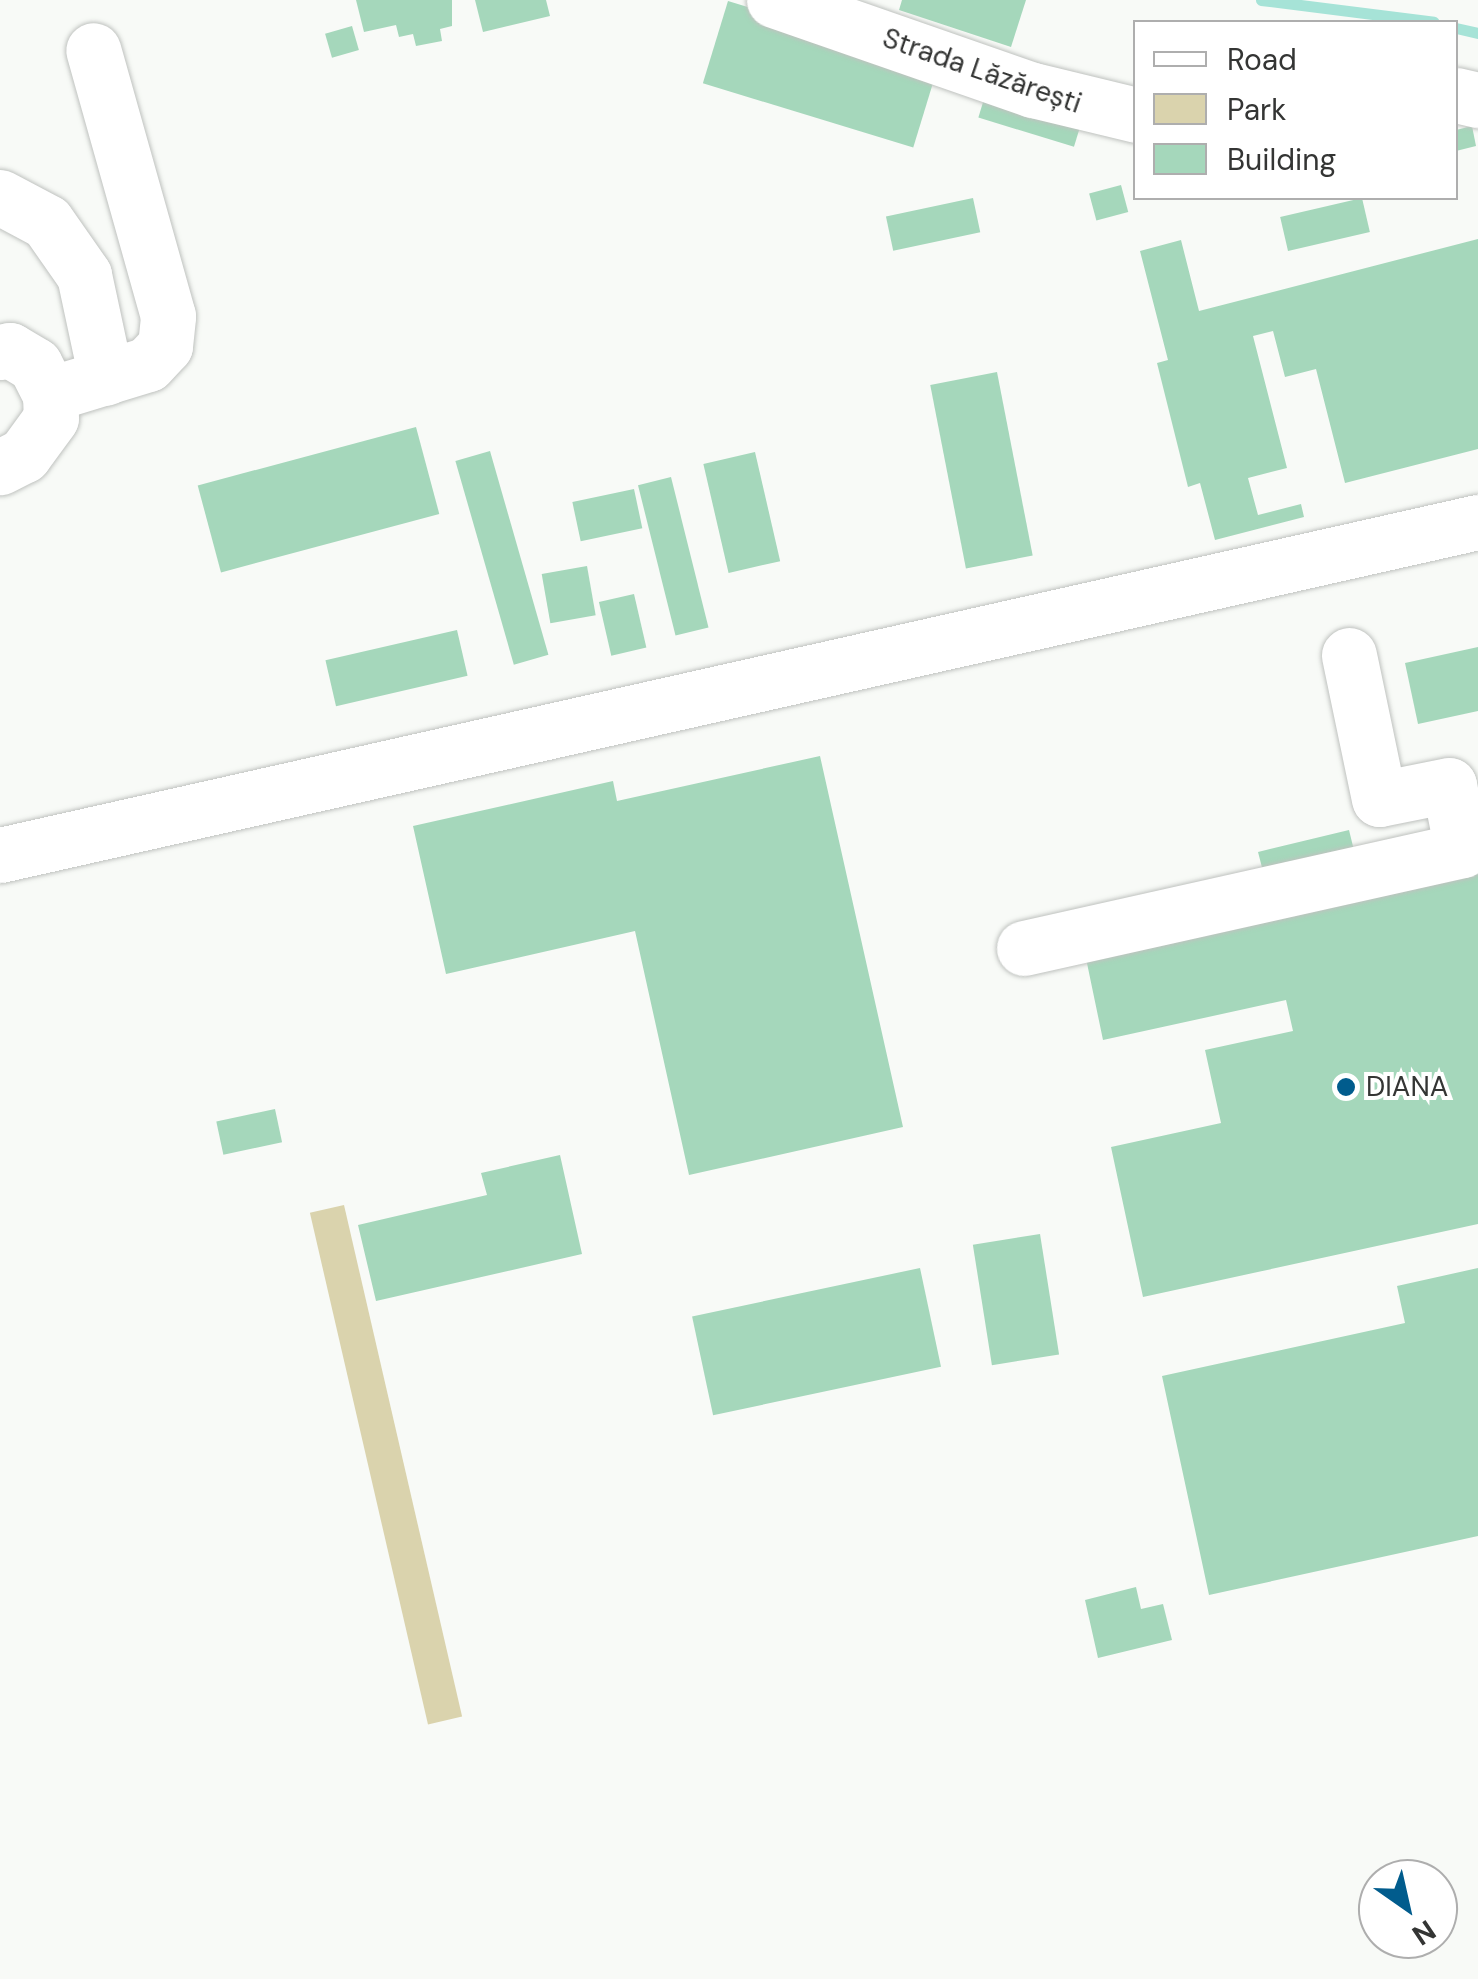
<!DOCTYPE html>
<html>
<head>
<meta charset="utf-8">
<style>
  body { margin:0 }
  #map { position:relative; width:1478px; height:1979px; overflow:hidden; background:#f8faf7; font-family:"DM Sans",sans-serif }
  div>[style] { position:absolute }
  .green>* { inset:0; background:#dad3ad; transform-origin:0 0 }
  .stream>* { height:11px; margin:-5.5px; padding:0 5.5px; transform-origin:5.5px; border-radius:5.5px; background:#a6e3d7 }
  .building>* { inset:0; background:#a5d7bb; transform-origin:0 0 }
  .roads { filter:drop-shadow(0 0 2px #bfc2bf) drop-shadow(0 0 2px #bfc2bf) }
  .minor>* { height:55px; margin:-27.5px; padding:0 27.5px; transform-origin:27.5px; border-radius:27.5px; background:#fff }
  .dots>* { width:28px; height:28px; translate:-50% -50%; box-sizing:border-box; border:5px solid #fff; border-radius:50% }
  span { translate:-50% -50%; white-space:nowrap; text-align:center; line-height:1.15; -webkit-text-stroke:8px #fff; paint-order:stroke }
  .street-label { font-size:28px; color:#343534 }
  .poi-label { font-size:28px; color:#343534 }
  .left { translate:0 -50%; text-align:left }
  .legend { position:absolute; left:1133px; top:20px; width:325px; height:180px; box-sizing:border-box; background:#fff; border:2px solid #aeaeae; margin:0; padding:12px 18px; list-style:none; font-size:30px; color:#343534 }
  .legend li { display:flex; align-items:center; gap:20px; height:50px }
  .legend b { width:50px; border:2px solid #aeaeae }
  .north { position:absolute; left:1358px; top:1859px; width:100px; height:100px; box-sizing:border-box; background:#fff; border:2px solid #aeaeae; border-radius:50%; rotate:146deg; font-size:28px; font-weight:700; line-height:40px; text-align:center; color:#343534 }
  .north::after { content:''; display:block; margin:auto; width:35px; height:45px; background:#015c8d; clip-path:polygon(50% 0,100% 100%,50% 72%,0 100%) }
</style>
</head>
<body>
<div id="map">
  <div class="green">
    <i style="left:344px;top:1205px;width:525px;height:35px;rotate:77deg"></i>
  </div>
  <div class="stream">
    <i style="left:1261px;top:0;width:174px;rotate:7.2deg"></i>
    <i style="left:1456px;top:28px;width:23px;rotate:13deg"></i>
  </div>
  <div class="building">
    <i style="clip-path:polygon(356px 0,452px 0,452px 26px,440px 29px,442px 41px,416px 46px,413px 34px,399px 37px,396px 25px,364px 32px)"></i>
    <i style="clip-path:polygon(475px 0,546px 0,550px 16px,483px 32px)"></i>
    <i style="clip-path:polygon(902px 0,1026px 0,1011px 47px,899px 10px)"></i>
    <i style="left:728px;top:1px;width:220px;height:86px;rotate:17deg"></i>
    <i style="left:352px;top:26px;width:25px;height:28px;rotate:74deg"></i>
    <i style="left:988px;top:86px;width:100px;height:33px;rotate:17deg"></i>
    <i style="clip-path:polygon(1472px 126px,1476px 146px,1456px 151px,1456px 130px)"></i>
    <i style="left:1121px;top:185px;width:28px;height:33px;rotate:75deg"></i>
    <i style="left:973px;top:198px;width:35px;height:89px;rotate:78deg"></i>
    <i style="left:1362px;top:198px;width:35px;height:84px;rotate:77deg"></i>
    <i style="clip-path:polygon(1478px 239px,1478px 449px,1345px 483px,1316px 369px,1285px 377px,1273px 331px,1253px 336px,1287px 468px,1248px 478px,1258px 515px,1301px 504px,1304px 517px,1215px 540px,1200px 483px,1188px 487px,1157px 363px,1168px 360px,1140px 251px,1181px 240px,1199px 311px)"></i>
    <i style="left:997px;top:372px;width:187px;height:68px;rotate:79deg"></i>
    <i style="left:416px;top:427px;width:90px;height:226px;rotate:75deg"></i>
    <i style="left:490px;top:451px;width:212px;height:36px;rotate:74deg"></i>
    <i style="left:755px;top:452px;width:112px;height:53px;rotate:77deg"></i>
    <i style="left:671px;top:477px;width:155px;height:34px;rotate:76deg"></i>
    <i style="left:634px;top:489px;width:40px;height:63px;rotate:78deg"></i>
    <i style="left:587px;top:566px;width:50px;height:46px;rotate:80deg"></i>
    <i style="left:634px;top:594px;width:55px;height:36px;rotate:77deg"></i>
    <i style="left:457px;top:630px;width:47px;height:135px;rotate:77deg"></i>
    <i style="clip-path:polygon(1478px 647px,1478px 711px,1418px 724px,1405px 663px)"></i>
    <i style="clip-path:polygon(820px 756px,903px 1127px,689px 1175px,635px 931px,446px 974px,413px 826px,613px 781px,617px 801px)"></i>
    <i style="clip-path:polygon(1349px 830px,1362px 883px,1478px 858px,1478px 1224px,1143px 1297px,1111px 1147px,1221px 1123px,1205px 1050px,1293px 1031px,1286px 1000px,1103px 1040px,1083px 944px,1266px 883px,1258px 852px)"></i>
    <i style="left:275px;top:1109px;width:34px;height:60px;rotate:78deg"></i>
    <i style="clip-path:polygon(560px 1155px,582px 1254px,376px 1301px,358px 1225px,487px 1195px,481px 1173px)"></i>
    <i style="left:1040px;top:1234px;width:122px;height:68px;rotate:81deg"></i>
    <i style="left:920px;top:1268px;width:101px;height:233px;rotate:78deg"></i>
    <i style="clip-path:polygon(1478px 1268px,1478px 1536px,1209px 1595px,1162px 1376px,1405px 1323px,1397px 1286px)"></i>
    <i style="clip-path:polygon(1136px 1587px,1141px 1609px,1163px 1604px,1172px 1640px,1098px 1658px,1085px 1600px)"></i>
  </div>
  <div class="roads">
    <div class="minor">
      <i style="left:774px;top:0;width:274px;rotate:19.2deg"></i>
      <i style="left:1033px;top:90px;width:106px;rotate:13.6deg"></i>
      <i style="left:1456px;top:95px;width:23px;rotate:13deg"></i>
      <i style="left:0;top:197px;width:53px;rotate:28deg"></i>
      <i style="left:47px;top:222px;width:65px;rotate:55.1deg"></i>
      <i style="left:84px;top:275px;width:105px;rotate:77.9deg"></i>
      <i style="left:0;top:352px;width:10px;rotate:-11deg"></i>
      <i style="left:10px;top:350px;width:29px;rotate:31deg"></i>
      <i style="left:35px;top:365px;width:33px;rotate:63deg"></i>
      <i style="left:50px;top:394px;width:24px;rotate:88deg"></i>
      <i style="left:51px;top:418px;width:46px;rotate:126.1deg"></i>
      <i style="left:24px;top:455px;width:27px;rotate:153deg"></i>
      <i style="left:50px;top:394px;width:102px;rotate:-17deg"></i>
      <i style="left:148px;top:364px;width:25px;rotate:-47deg"></i>
      <i style="left:165px;top:346px;width:30px;rotate:-84deg"></i>
      <i style="left:168px;top:316px;width:276px;rotate:-105.7deg"></i>
      <i style="left:0;top:855px;width:1515px;rotate:-12.7deg"></i>
      <i style="left:1024px;top:948px;width:449px;rotate:-12.6deg"></i>
      <i style="left:1462px;top:850px;width:66px;rotate:-101.3deg"></i>
      <i style="left:1449px;top:785px;width:71px;rotate:168.7deg"></i>
      <i style="left:1379px;top:799px;width:147px;rotate:-101.8deg"></i>
    </div>
  </div>
  <div class="dots">
    <i style="left:1346px;top:1087px;background:#015c8d"></i>
  </div>
  <div class="street-label">
    <span style="left:982px;top:71px;rotate:19deg">Strada Lăzărești</span>
  </div>
  <div class="poi-label">
    <span class="left" style="left:1366px;top:1087px">DIANA</span>
  </div>
  <ul class="legend">
  <li><b style="height:12px;background:#fff"></b>Road</li>
  <li><b style="height:28px;background:#dad3ad"></b>Park</li>
  <li><b style="height:28px;background:#a5d7bb"></b>Building</li>
  </ul>
  <div class="north">N</div>
</div>
</body>
</html>
